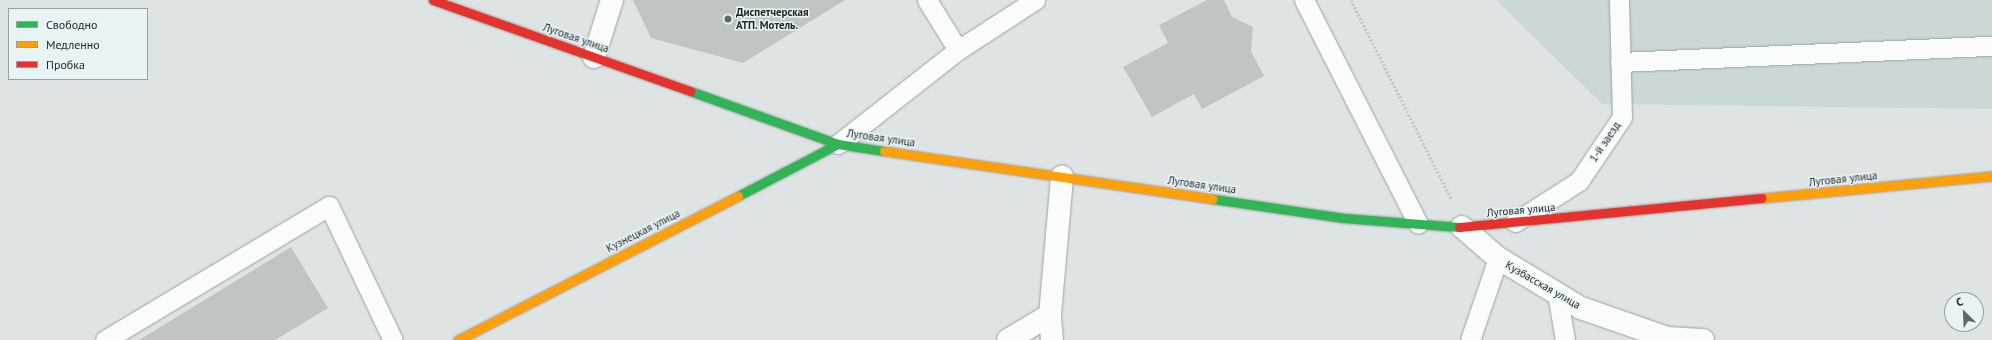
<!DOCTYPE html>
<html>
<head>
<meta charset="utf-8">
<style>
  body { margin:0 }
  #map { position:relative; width:1992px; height:340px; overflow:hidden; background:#dee4e4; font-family:"PT Sans",sans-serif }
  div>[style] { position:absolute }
  .built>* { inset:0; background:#cad8da }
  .building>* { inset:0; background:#bfc4c5 }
  .path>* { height:2.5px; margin-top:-1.25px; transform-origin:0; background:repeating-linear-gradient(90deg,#c2c4c5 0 2px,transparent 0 4px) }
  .roads { filter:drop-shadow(0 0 1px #9da1a2) drop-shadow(0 0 1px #9da1a2) }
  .lane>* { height:19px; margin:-9.5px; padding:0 9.5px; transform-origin:9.5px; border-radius:9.5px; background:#fafbfb }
  .street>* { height:22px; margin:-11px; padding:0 11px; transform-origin:11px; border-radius:11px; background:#fafbfb }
  .fast>* { height:9px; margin:-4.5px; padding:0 4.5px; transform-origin:4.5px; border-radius:4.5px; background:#30b455 }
  .slow>* { height:9px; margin:-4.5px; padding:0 4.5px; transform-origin:4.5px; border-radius:4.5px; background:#ff9f0a }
  .jam>* { height:9px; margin:-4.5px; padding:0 4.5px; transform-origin:4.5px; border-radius:4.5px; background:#e5322d }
  .dots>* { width:11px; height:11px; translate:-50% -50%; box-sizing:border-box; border:2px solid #e7f3f5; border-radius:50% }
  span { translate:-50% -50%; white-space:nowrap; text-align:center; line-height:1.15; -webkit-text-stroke:3px #e7f3f5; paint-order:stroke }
  .poi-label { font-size:11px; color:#1e2223; font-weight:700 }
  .left { translate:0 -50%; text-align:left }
  .street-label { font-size:11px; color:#1e2223 }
  .legend { position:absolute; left:8px; top:8px; width:140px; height:72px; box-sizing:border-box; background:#e7f3f5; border:1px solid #979fa1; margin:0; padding:5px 7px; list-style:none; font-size:12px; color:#1e2223 }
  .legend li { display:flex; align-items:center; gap:8px; height:20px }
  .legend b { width:20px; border:1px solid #979fa1 }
  .north { position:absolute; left:1944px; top:292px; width:40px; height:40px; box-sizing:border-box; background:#e7f3f5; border:1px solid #979fa1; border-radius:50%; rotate:336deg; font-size:11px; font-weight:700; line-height:16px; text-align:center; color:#1e2223 }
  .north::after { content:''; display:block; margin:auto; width:14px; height:18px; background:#616667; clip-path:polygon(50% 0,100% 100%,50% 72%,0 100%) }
</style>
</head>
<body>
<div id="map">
  <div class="built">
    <i style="clip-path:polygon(1496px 0,1992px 0,1992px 109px,1602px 104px)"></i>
  </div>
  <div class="building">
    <i style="clip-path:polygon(633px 0,845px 0,743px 63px,651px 38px)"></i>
    <i style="clip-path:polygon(1207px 0,1224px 0,1232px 17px,1253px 27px,1251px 51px,1264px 76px,1202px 109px,1194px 94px,1152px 117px,1123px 67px,1168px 43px,1159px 25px)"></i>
    <i style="clip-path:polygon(291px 247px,328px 308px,275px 340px,139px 340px)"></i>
  </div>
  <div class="path">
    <i style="left:1351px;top:0;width:222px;rotate:63.2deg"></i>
  </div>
  <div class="roads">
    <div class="lane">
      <i style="left:927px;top:0;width:59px;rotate:58.2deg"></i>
      <i style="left:1304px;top:0;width:251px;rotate:63deg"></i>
      <i style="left:1620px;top:62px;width:372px;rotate:-2.5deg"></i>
      <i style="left:838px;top:144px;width:152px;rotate:-38.1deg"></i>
      <i style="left:958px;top:50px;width:92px;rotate:-33deg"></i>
      <i style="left:1515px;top:222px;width:76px;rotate:-32.6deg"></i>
      <i style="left:1579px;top:181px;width:77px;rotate:-56.1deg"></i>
      <i style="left:1622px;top:117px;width:117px;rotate:-91.5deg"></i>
      <i style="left:1557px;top:293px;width:48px;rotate:80.3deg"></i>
      <i style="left:105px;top:340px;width:261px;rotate:-30.9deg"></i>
      <i style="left:329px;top:206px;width:148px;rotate:64.5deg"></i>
      <i style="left:1470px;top:340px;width:87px;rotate:-71.1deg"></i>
    </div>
    <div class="street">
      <i style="left:594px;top:57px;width:60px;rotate:-72.5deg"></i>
      <i style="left:1462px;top:227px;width:48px;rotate:40.7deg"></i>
      <i style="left:1498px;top:258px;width:97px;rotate:31.1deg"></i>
      <i style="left:1581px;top:308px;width:91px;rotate:19.2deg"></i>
      <i style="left:1667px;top:338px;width:36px;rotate:3deg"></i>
      <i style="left:1008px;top:340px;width:49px;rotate:-30.8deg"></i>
      <i style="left:1052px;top:340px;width:25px;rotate:-95deg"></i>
      <i style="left:1050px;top:315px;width:139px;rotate:-85deg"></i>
    </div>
    <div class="fast">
      <i style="left:690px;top:91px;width:157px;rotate:19.7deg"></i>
      <i style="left:838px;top:144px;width:47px;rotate:8.7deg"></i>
      <i style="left:738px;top:196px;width:113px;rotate:-27.5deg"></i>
      <i style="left:1213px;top:199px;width:132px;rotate:8.3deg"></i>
      <i style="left:1344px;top:218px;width:115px;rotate:4.5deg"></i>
    </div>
    <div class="slow">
      <i style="left:884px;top:151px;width:332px;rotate:8.3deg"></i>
      <i style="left:1762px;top:198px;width:231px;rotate:-5.5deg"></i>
      <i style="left:458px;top:340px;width:315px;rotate:-27.2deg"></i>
    </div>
    <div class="jam">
      <i style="left:433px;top:0;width:273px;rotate:19.5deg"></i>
      <i style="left:1459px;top:227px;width:304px;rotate:-5.5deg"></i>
    </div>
  </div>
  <div class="dots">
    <i style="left:728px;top:19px;background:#616667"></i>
  </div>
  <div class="poi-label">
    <span class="left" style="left:736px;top:19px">Диспетчерская<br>АТП. Мотель.</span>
  </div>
  <div class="street-label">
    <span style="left:576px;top:38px;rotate:19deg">Луговая улица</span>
    <span style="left:881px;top:138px;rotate:8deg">Луговая улица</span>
    <span style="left:1605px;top:142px;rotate:-56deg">1-й заезд</span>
    <span style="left:1843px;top:179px;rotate:-6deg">Луговая улица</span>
    <span style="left:1202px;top:185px;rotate:8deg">Луговая улица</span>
    <span style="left:1521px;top:210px;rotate:-5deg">Луговая улица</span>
    <span style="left:643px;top:231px;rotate:-27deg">Кузнецкая улица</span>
    <span style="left:1543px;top:285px;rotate:30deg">Кузбасская улица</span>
  </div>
  <ul class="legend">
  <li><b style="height:5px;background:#30b455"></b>Свободно</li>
  <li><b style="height:5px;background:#ff9f0a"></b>Медленно</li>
  <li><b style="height:5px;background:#e5322d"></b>Пробка</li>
  </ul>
  <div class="north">С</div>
</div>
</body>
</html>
